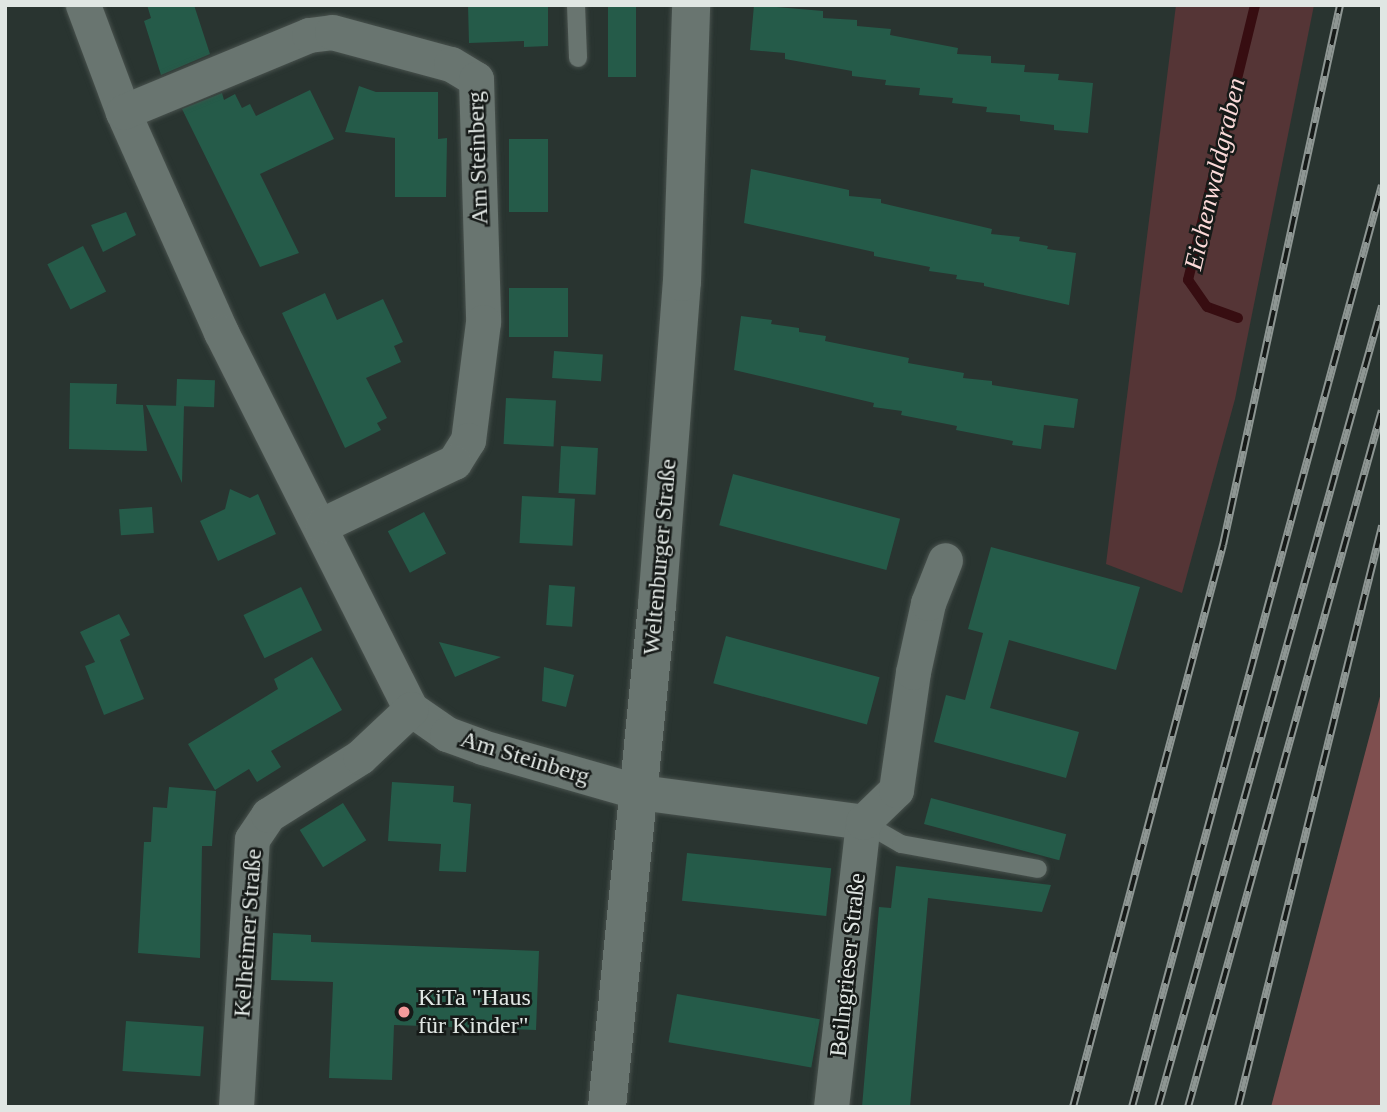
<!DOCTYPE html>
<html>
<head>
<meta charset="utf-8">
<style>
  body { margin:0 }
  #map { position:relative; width:1387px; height:1112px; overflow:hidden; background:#293430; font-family:"Times New Roman",serif }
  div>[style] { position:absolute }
  .green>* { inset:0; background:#553536 }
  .forest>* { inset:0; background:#7f4f4f }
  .stream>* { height:10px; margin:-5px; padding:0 5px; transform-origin:5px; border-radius:5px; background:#370d11 }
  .building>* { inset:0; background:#255b49; transform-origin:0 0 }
  .roads { filter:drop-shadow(0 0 2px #48514d) drop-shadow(0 0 2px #48514d) }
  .service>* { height:18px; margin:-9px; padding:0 9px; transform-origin:9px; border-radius:9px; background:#697570 }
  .minor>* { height:35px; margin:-17.5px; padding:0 17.5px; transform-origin:17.5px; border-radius:17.5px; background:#697570 }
  .tertiary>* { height:38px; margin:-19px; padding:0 19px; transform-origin:19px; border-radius:19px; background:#697570 }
  .rail>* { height:8px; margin-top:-4px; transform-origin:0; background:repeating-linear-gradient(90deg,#161a18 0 16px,#8e9693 0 32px); box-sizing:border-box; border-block:2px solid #8e9693 }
  .dots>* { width:19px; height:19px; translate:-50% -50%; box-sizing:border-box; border:4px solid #161a18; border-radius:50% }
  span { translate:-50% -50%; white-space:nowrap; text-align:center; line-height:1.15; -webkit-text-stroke:5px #161a18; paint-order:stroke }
  .street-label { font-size:24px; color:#e0e6e3 }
  .poi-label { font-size:24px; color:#e0e6e3 }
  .left { translate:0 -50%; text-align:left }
  .water-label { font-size:26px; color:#fcdad9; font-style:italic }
  .frame { position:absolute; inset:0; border:7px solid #e0e6e3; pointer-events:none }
</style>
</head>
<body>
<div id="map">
  <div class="green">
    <i style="clip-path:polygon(1176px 5px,1314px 5px,1235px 399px,1182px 593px,1106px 564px)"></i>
  </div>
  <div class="forest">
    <i style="clip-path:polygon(1382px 689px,1382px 1107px,1271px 1107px)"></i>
  </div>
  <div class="stream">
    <i style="left:1238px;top:318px;width:33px;rotate:-160deg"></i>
    <i style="left:1207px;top:307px;width:33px;rotate:-125deg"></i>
    <i style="left:1188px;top:280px;width:283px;rotate:-76.3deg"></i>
  </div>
  <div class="building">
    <i style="clip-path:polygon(147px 5px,194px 5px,210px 54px,161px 75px,144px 21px,151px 18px)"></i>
    <i style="clip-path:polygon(468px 5px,548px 5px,548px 46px,524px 47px,524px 41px,469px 43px)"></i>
    <i style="left:608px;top:5px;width:28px;height:72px"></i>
    <i style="clip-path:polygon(754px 5px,823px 11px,823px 18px,857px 20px,857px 26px,891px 29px,890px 35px,958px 48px,957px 54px,991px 56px,991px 63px,1025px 65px,1024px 72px,1059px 74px,1058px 80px,1093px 83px,1088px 133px,1054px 130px,1054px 125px,1020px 121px,1020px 115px,986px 112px,987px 107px,952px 103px,953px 98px,919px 95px,920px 88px,885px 85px,886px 80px,852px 76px,852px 71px,785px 59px,785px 53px,750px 50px)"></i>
    <i style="clip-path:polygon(359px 86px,376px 92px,438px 92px,438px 139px,447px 138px,446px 197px,395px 197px,395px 138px,345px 132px)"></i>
    <i style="clip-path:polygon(310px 90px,334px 139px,260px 174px,299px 253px,260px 267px,182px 109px,222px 93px,224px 100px,235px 94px,242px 108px,250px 104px,256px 116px)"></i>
    <i style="left:509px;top:139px;width:39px;height:73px"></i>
    <i style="clip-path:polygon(751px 169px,849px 190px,849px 196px,881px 199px,881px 203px,992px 229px,991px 234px,1020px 237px,1019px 241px,1048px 246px,1047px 249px,1076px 253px,1069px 305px,984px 286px,984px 283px,956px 279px,957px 275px,929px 271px,930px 267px,874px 256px,874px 252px,744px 223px)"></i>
    <i style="clip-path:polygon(126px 212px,136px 235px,103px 252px,91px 225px)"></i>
    <i style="left:83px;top:246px;width:51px;height:40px;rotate:63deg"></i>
    <i style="left:509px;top:288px;width:59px;height:49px"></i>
    <i style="clip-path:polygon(325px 293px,337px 320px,383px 299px,403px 342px,394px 346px,401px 362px,366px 378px,387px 418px,377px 423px,381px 430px,345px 448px,282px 313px)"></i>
    <i style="clip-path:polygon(741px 316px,772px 320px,771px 324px,799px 328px,799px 332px,826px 336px,825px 341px,909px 358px,908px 363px,964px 373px,963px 378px,992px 381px,992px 385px,1078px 399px,1074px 428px,1044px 425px,1041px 449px,1012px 445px,1013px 441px,956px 430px,957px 426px,901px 415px,902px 411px,873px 407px,874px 403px,734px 370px)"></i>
    <i style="left:554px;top:351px;width:49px;height:27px;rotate:4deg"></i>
    <i style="left:177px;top:379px;width:38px;height:27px;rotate:2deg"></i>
    <i style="clip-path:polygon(70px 383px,117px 384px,116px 404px,143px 405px,147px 451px,69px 449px)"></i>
    <i style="left:506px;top:398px;width:50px;height:46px;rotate:3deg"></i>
    <i style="clip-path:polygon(146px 405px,184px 406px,182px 483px)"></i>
    <i style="left:561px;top:446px;width:37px;height:47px;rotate:3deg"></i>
    <i style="left:733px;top:474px;width:173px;height:53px;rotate:15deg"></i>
    <i style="clip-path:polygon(230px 489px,250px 498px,258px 494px,276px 534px,218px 561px,200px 521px,225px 509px)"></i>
    <i style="left:522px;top:496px;width:53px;height:47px;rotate:3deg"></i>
    <i style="left:152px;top:507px;width:26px;height:33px;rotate:86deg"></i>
    <i style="left:424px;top:512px;width:47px;height:41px;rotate:62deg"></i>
    <i style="clip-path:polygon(991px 547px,1140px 587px,1116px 670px,1009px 640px,990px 708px,1079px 732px,1066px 778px,934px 742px,946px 695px,965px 700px,983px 633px,968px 629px)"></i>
    <i style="left:549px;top:585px;width:26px;height:40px;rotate:4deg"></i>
    <i style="left:301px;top:587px;width:48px;height:64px;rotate:64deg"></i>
    <i style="clip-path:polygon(119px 614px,130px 635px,120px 640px,144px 699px,104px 715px,85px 666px,95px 662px,80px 632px)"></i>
    <i style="left:726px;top:636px;width:159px;height:49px;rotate:15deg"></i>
    <i style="clip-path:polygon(439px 642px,501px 657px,455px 677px)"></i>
    <i style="clip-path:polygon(312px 657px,342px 710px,271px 751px,281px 767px,257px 782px,249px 769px,215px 790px,188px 744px,278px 689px,274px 679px)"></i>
    <i style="clip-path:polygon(544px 667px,574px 675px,566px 707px,542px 701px)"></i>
    <i style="clip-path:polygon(392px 782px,454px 786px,453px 802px,471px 804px,466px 872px,439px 871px,441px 844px,388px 841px)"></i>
    <i style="clip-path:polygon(169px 787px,216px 791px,212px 846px,202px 846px,200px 958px,138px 953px,144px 842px,151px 842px,153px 807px,167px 808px)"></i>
    <i style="left:931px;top:798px;width:140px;height:27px;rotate:15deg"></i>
    <i style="left:343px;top:803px;width:44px;height:51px;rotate:58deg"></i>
    <i style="left:687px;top:853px;width:145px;height:48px;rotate:6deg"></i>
    <i style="clip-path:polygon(896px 866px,1051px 885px,1042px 912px,928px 898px,910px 1107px,862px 1107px,879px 907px,891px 908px)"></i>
    <i style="clip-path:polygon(273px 933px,311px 935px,311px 942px,539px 951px,536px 1030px,394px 1025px,392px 1080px,329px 1078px,333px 982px,271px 980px)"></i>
    <i style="left:677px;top:994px;width:145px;height:49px;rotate:10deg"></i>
    <i style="left:126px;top:1021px;width:78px;height:50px;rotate:4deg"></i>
  </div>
  <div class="roads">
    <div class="service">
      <i style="left:576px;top:5px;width:53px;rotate:87.8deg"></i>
      <i style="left:863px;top:822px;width:44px;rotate:30.1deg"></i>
      <i style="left:901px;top:844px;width:139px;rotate:10.3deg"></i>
    </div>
    <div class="minor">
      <i style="left:83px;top:5px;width:114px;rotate:69.5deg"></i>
      <i style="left:123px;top:112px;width:241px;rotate:66deg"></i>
      <i style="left:221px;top:332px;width:422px;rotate:63.3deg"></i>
      <i style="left:411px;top:709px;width:44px;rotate:34.8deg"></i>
      <i style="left:447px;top:734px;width:37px;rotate:20deg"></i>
      <i style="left:482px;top:747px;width:163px;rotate:16deg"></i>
      <i style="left:639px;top:792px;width:226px;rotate:7.6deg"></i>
      <i style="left:123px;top:112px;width:201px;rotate:-22.5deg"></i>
      <i style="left:309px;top:35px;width:23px;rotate:-7deg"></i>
      <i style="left:332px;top:32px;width:123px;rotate:15.1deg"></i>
      <i style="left:451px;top:64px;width:29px;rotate:31deg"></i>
      <i style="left:476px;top:79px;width:243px;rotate:88.3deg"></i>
      <i style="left:483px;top:322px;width:119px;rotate:97.2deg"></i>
      <i style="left:468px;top:440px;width:26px;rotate:122deg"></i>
      <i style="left:454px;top:462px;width:146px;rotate:154.5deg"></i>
      <i style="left:236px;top:1107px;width:268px;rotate:-86.6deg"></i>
      <i style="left:252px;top:839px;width:29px;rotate:-56deg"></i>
      <i style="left:268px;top:815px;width:109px;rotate:-32.2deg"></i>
      <i style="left:360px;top:757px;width:70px;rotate:-43.3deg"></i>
      <i style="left:831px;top:1107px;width:287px;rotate:-83.6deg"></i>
      <i style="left:863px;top:822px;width:46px;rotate:-44.1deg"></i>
      <i style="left:896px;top:790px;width:119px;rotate:-81.8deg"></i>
      <i style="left:913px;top:672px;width:71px;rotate:-77.7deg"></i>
      <i style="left:928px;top:603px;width:46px;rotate:-68.4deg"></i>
    </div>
    <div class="tertiary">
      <i style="left:607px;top:1107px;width:504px;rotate:-84.31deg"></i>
      <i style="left:657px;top:605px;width:324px;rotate:-85.6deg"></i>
      <i style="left:682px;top:282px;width:277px;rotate:-88.1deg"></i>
    </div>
  </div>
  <div class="rail">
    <i style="left:1073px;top:1107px;width:582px;rotate:-75.06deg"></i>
    <i style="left:1223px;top:545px;width:553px;rotate:-77.77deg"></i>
    <i style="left:1132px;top:1107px;width:955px;rotate:-74.83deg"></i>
    <i style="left:1158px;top:1107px;width:832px;rotate:-74.38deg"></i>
    <i style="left:1188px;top:1107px;width:723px;rotate:-74.45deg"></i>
    <i style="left:1238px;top:1107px;width:599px;rotate:-76.08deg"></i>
  </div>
  <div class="dots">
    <i style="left:404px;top:1012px;background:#f59b9c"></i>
  </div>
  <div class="street-label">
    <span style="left:478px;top:158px;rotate:-92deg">Am Steinberg</span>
    <span style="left:660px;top:557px;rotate:-85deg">Weltenburger Straße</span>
    <span style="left:525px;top:758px;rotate:17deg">Am Steinberg</span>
    <span style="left:248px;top:933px;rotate:-86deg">Kelheimer Straße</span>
    <span style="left:848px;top:965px;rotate:-84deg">Beilngrieser Straße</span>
  </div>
  <div class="poi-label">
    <span class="left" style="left:418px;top:1012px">KiTa "Haus<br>für Kinder"</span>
  </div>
  <div class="water-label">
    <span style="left:1215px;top:174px;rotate:-77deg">Eichenwaldgraben</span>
  </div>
  <div class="frame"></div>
</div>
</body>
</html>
